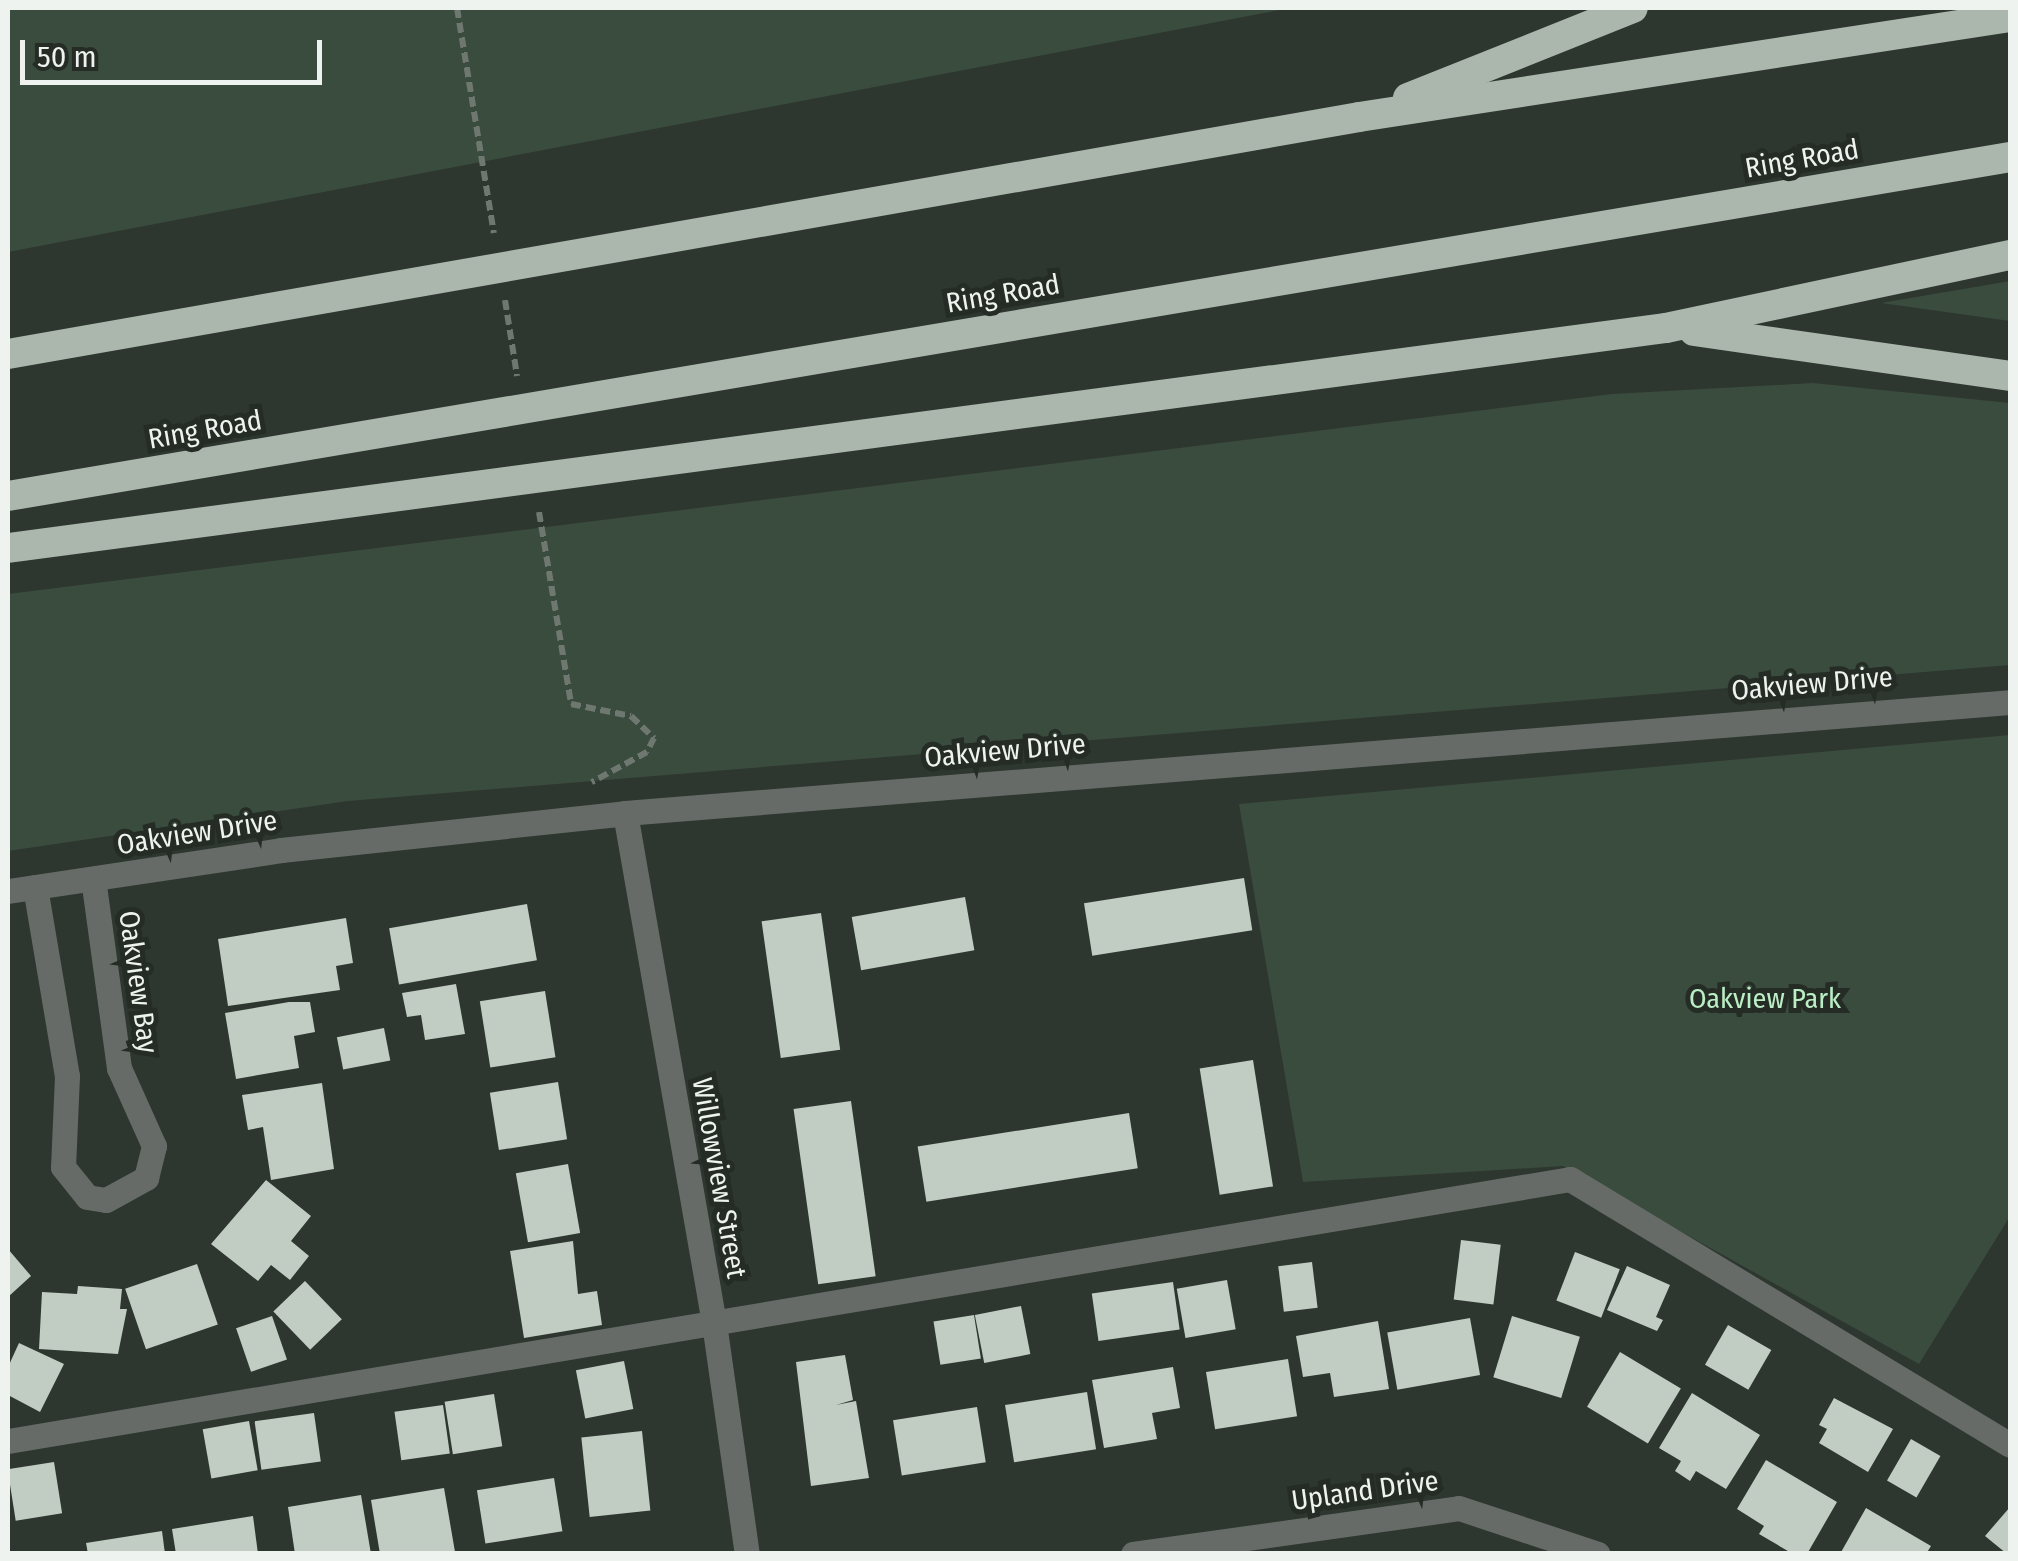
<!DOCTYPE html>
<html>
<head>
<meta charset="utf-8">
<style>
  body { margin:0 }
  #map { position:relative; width:2018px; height:1561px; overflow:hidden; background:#2d362f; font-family:"Fira Sans Condensed",sans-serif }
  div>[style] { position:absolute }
  .green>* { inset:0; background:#3a4c3d }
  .building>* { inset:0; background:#c1ccc3; transform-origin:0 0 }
  .path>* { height:6px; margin-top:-3px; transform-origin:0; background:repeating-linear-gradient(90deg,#6f7771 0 10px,transparent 0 15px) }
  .minor>* { height:25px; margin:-12.5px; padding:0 12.5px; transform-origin:12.5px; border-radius:12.5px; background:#666b67 }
  .highway>* { height:30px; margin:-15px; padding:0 15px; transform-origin:15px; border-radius:15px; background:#abb6ad }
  span { translate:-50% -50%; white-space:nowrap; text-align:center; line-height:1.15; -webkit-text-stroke:10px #242c25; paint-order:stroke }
  .street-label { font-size:28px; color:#eef3ef }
  .park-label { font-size:28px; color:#bceec5 }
  .frame { position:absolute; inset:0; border:10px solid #eef3ef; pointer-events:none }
  .scale { position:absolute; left:20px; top:40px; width:302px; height:45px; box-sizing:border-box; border:5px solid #eef3ef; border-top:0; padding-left:12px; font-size:30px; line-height:35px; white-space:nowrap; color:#eef3ef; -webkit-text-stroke:8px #242c25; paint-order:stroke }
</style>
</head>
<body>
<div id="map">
  <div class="green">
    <i style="clip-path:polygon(8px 8px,1290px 8px,8px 252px)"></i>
    <i style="clip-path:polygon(2010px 281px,2010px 321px,1881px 303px)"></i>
    <i style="clip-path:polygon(1813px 383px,2010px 403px,2010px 665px,348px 801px,8px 851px,8px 594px,1612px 394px)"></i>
    <i style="clip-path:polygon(2010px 735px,2010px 1216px,1919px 1364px,1563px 1166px,1303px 1182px,1239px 804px)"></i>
  </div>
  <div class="building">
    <i style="left:1244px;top:878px;width:53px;height:162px;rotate:81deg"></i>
    <i style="left:965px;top:897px;width:54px;height:115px;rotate:80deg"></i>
    <i style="left:527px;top:904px;width:57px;height:140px;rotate:80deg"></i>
    <i style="left:821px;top:913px;width:138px;height:60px;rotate:82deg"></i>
    <i style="clip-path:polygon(346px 918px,353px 963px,336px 966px,340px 990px,228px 1006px,218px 939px)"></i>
    <i style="clip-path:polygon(456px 984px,465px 1034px,425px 1040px,421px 1015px,407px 1017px,402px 993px)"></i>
    <i style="left:545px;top:991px;width:67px;height:66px;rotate:81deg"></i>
    <i style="clip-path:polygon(289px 1002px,310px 1002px,315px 1032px,294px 1036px,299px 1068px,236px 1079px,225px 1013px)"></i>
    <i style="left:384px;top:1028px;width:33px;height:48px;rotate:79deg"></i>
    <i style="left:1253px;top:1060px;width:128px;height:54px;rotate:81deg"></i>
    <i style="left:558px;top:1082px;width:58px;height:69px;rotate:81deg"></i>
    <i style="clip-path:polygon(322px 1083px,334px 1169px,271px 1180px,263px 1127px,248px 1130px,242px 1095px)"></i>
    <i style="left:851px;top:1101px;width:177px;height:58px;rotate:82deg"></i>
    <i style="left:1129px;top:1113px;width:56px;height:214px;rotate:81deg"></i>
    <i style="left:568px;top:1164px;width:70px;height:53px;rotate:80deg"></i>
    <i style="clip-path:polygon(266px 1180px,311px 1216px,291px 1241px,309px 1256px,290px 1280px,271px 1265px,258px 1281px,211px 1244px)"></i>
    <i style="left:1461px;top:1240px;width:40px;height:60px;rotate:7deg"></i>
    <i style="clip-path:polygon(573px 1241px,578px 1294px,597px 1291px,602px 1325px,524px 1338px,510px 1251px)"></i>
    <i style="clip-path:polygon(8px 1249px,31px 1276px,8px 1297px)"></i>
    <i style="left:1575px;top:1252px;width:48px;height:52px;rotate:21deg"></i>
    <i style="left:1312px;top:1262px;width:46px;height:34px;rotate:83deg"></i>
    <i style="left:197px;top:1264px;width:64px;height:76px;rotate:71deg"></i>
    <i style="clip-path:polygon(1627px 1266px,1670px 1285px,1656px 1317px,1663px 1320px,1657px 1331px,1607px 1310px)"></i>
    <i style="left:1227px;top:1280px;width:50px;height:51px;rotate:80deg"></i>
    <i style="left:305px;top:1281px;width:53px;height:44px;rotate:46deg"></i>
    <i style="left:1173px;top:1282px;width:48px;height:82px;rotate:82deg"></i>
    <i style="clip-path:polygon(78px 1286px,122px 1289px,120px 1309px,127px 1309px,118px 1354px,39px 1349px,42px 1292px,77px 1294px)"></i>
    <i style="left:1021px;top:1306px;width:49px;height:47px;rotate:79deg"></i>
    <i style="left:974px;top:1315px;width:44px;height:41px;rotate:81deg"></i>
    <i style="left:272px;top:1316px;width:46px;height:38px;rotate:71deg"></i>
    <i style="left:1512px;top:1316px;width:71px;height:64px;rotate:17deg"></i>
    <i style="left:1470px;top:1318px;width:58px;height:84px;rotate:80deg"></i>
    <i style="clip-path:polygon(1378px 1321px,1389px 1389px,1334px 1397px,1330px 1373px,1303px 1377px,1296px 1336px)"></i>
    <i style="left:1728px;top:1325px;width:50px;height:46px;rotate:30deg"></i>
    <i style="clip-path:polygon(19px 1343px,64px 1364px,40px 1412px,8px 1395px,8px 1367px)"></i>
    <i style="left:1620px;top:1352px;width:71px;height:64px;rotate:31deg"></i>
    <i style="clip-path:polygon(845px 1355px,853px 1400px,836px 1405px,856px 1401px,869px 1478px,811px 1486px,796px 1362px)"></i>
    <i style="left:1288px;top:1359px;width:58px;height:83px;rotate:81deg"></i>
    <i style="left:624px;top:1361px;width:49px;height:49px;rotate:79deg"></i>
    <i style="clip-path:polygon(1173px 1367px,1180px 1408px,1152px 1413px,1157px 1439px,1104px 1448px,1092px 1380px)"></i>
    <i style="left:1087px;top:1392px;width:58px;height:83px;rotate:81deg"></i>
    <i style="clip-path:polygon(1692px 1393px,1760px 1435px,1726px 1489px,1696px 1471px,1690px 1481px,1675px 1471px,1681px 1461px,1659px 1448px)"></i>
    <i style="left:494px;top:1394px;width:53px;height:50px;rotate:81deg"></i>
    <i style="clip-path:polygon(1834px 1398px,1893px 1429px,1868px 1472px,1819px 1443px,1827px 1429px,1819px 1425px)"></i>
    <i style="left:443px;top:1405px;width:49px;height:49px;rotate:82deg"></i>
    <i style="left:977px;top:1407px;width:56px;height:85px;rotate:81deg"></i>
    <i style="left:314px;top:1413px;width:49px;height:60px;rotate:82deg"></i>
    <i style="left:249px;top:1421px;width:50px;height:47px;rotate:80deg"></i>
    <i style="left:642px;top:1431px;width:80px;height:61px;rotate:84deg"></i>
    <i style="left:1911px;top:1439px;width:34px;height:48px;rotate:30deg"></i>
    <i style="clip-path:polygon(1766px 1460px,1837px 1502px,1807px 1554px,1793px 1554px,1759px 1534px,1764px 1526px,1737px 1509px)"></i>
    <i style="left:54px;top:1462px;width:52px;height:47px;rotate:81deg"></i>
    <i style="left:554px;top:1478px;width:54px;height:78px;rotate:81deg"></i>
    <i style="clip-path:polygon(444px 1488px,455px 1552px,380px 1554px,371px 1500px)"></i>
    <i style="clip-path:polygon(361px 1495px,371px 1554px,295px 1554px,288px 1507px)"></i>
    <i style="clip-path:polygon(2010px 1507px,2010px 1554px,2007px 1554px,1985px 1536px)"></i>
    <i style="clip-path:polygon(1866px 1508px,1931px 1546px,1926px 1554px,1840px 1554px)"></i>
    <i style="clip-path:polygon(253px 1516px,258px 1554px,176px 1554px,172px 1529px)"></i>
    <i style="clip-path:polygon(162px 1531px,165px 1554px,88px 1554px,86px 1543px)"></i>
  </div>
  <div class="path">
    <i style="left:457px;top:8px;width:228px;rotate:80.7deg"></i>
    <i style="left:505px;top:300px;width:77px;rotate:81deg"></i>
    <i style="left:539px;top:512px;width:195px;rotate:80.5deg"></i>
    <i style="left:571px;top:704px;width:61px;rotate:11.3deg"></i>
    <i style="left:631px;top:716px;width:32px;rotate:44deg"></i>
    <i style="left:654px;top:738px;width:16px;rotate:117deg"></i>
    <i style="left:647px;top:752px;width:63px;rotate:151.4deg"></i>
  </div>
  <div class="minor">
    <i style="left:625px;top:813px;width:518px;rotate:80.1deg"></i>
    <i style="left:714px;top:1323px;width:233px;rotate:81.9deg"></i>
    <i style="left:35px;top:887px;width:192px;rotate:80.4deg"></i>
    <i style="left:67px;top:1076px;width:91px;rotate:92.5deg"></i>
    <i style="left:63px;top:1167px;width:38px;rotate:51deg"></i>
    <i style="left:87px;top:1197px;width:19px;rotate:9deg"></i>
    <i style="left:106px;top:1200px;width:46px;rotate:-28.8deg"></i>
    <i style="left:146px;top:1178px;width:33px;rotate:-76deg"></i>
    <i style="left:154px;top:1146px;width:85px;rotate:-114.2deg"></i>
    <i style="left:119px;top:1068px;width:191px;rotate:-97.8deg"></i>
    <i style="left:8px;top:891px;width:276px;rotate:-8.5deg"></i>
    <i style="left:281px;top:850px;width:346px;rotate:-6.1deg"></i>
    <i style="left:625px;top:813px;width:1389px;rotate:-4.58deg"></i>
    <i style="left:8px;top:1441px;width:1584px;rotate:-9.52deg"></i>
    <i style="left:1570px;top:1179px;width:514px;rotate:31.15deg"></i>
    <i style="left:1133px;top:1554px;width:329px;rotate:-8deg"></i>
    <i style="left:1459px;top:1508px;width:146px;rotate:18.3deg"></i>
  </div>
  <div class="highway">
    <i style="left:1408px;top:98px;width:242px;rotate:-21.8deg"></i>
    <i style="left:1694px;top:331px;width:319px;rotate:8.1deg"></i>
    <i style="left:8px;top:354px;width:1372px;rotate:-9.95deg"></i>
    <i style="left:1359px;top:117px;width:659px;rotate:-8.73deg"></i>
    <i style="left:8px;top:496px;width:2030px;rotate:-9.61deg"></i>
    <i style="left:8px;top:548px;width:1673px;rotate:-7.56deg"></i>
    <i style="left:1666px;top:328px;width:352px;rotate:-12deg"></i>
  </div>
  <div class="street-label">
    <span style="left:1802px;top:159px;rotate:-10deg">Ring Road</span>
    <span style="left:1003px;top:294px;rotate:-10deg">Ring Road</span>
    <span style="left:205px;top:430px;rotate:-10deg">Ring Road</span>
    <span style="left:1812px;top:684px;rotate:-5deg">Oakview Drive</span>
    <span style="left:1005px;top:751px;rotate:-5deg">Oakview Drive</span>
    <span style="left:197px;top:833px;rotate:-9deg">Oakview Drive</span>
    <span style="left:138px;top:982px;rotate:82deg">Oakview Bay</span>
    <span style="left:719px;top:1178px;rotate:80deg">Willowview Street</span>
    <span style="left:1365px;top:1491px;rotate:-8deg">Upland Drive</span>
  </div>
  <div class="park-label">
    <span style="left:1765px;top:999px">Oakview Park</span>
  </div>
  <div class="frame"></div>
  <div class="scale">50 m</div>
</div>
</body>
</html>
